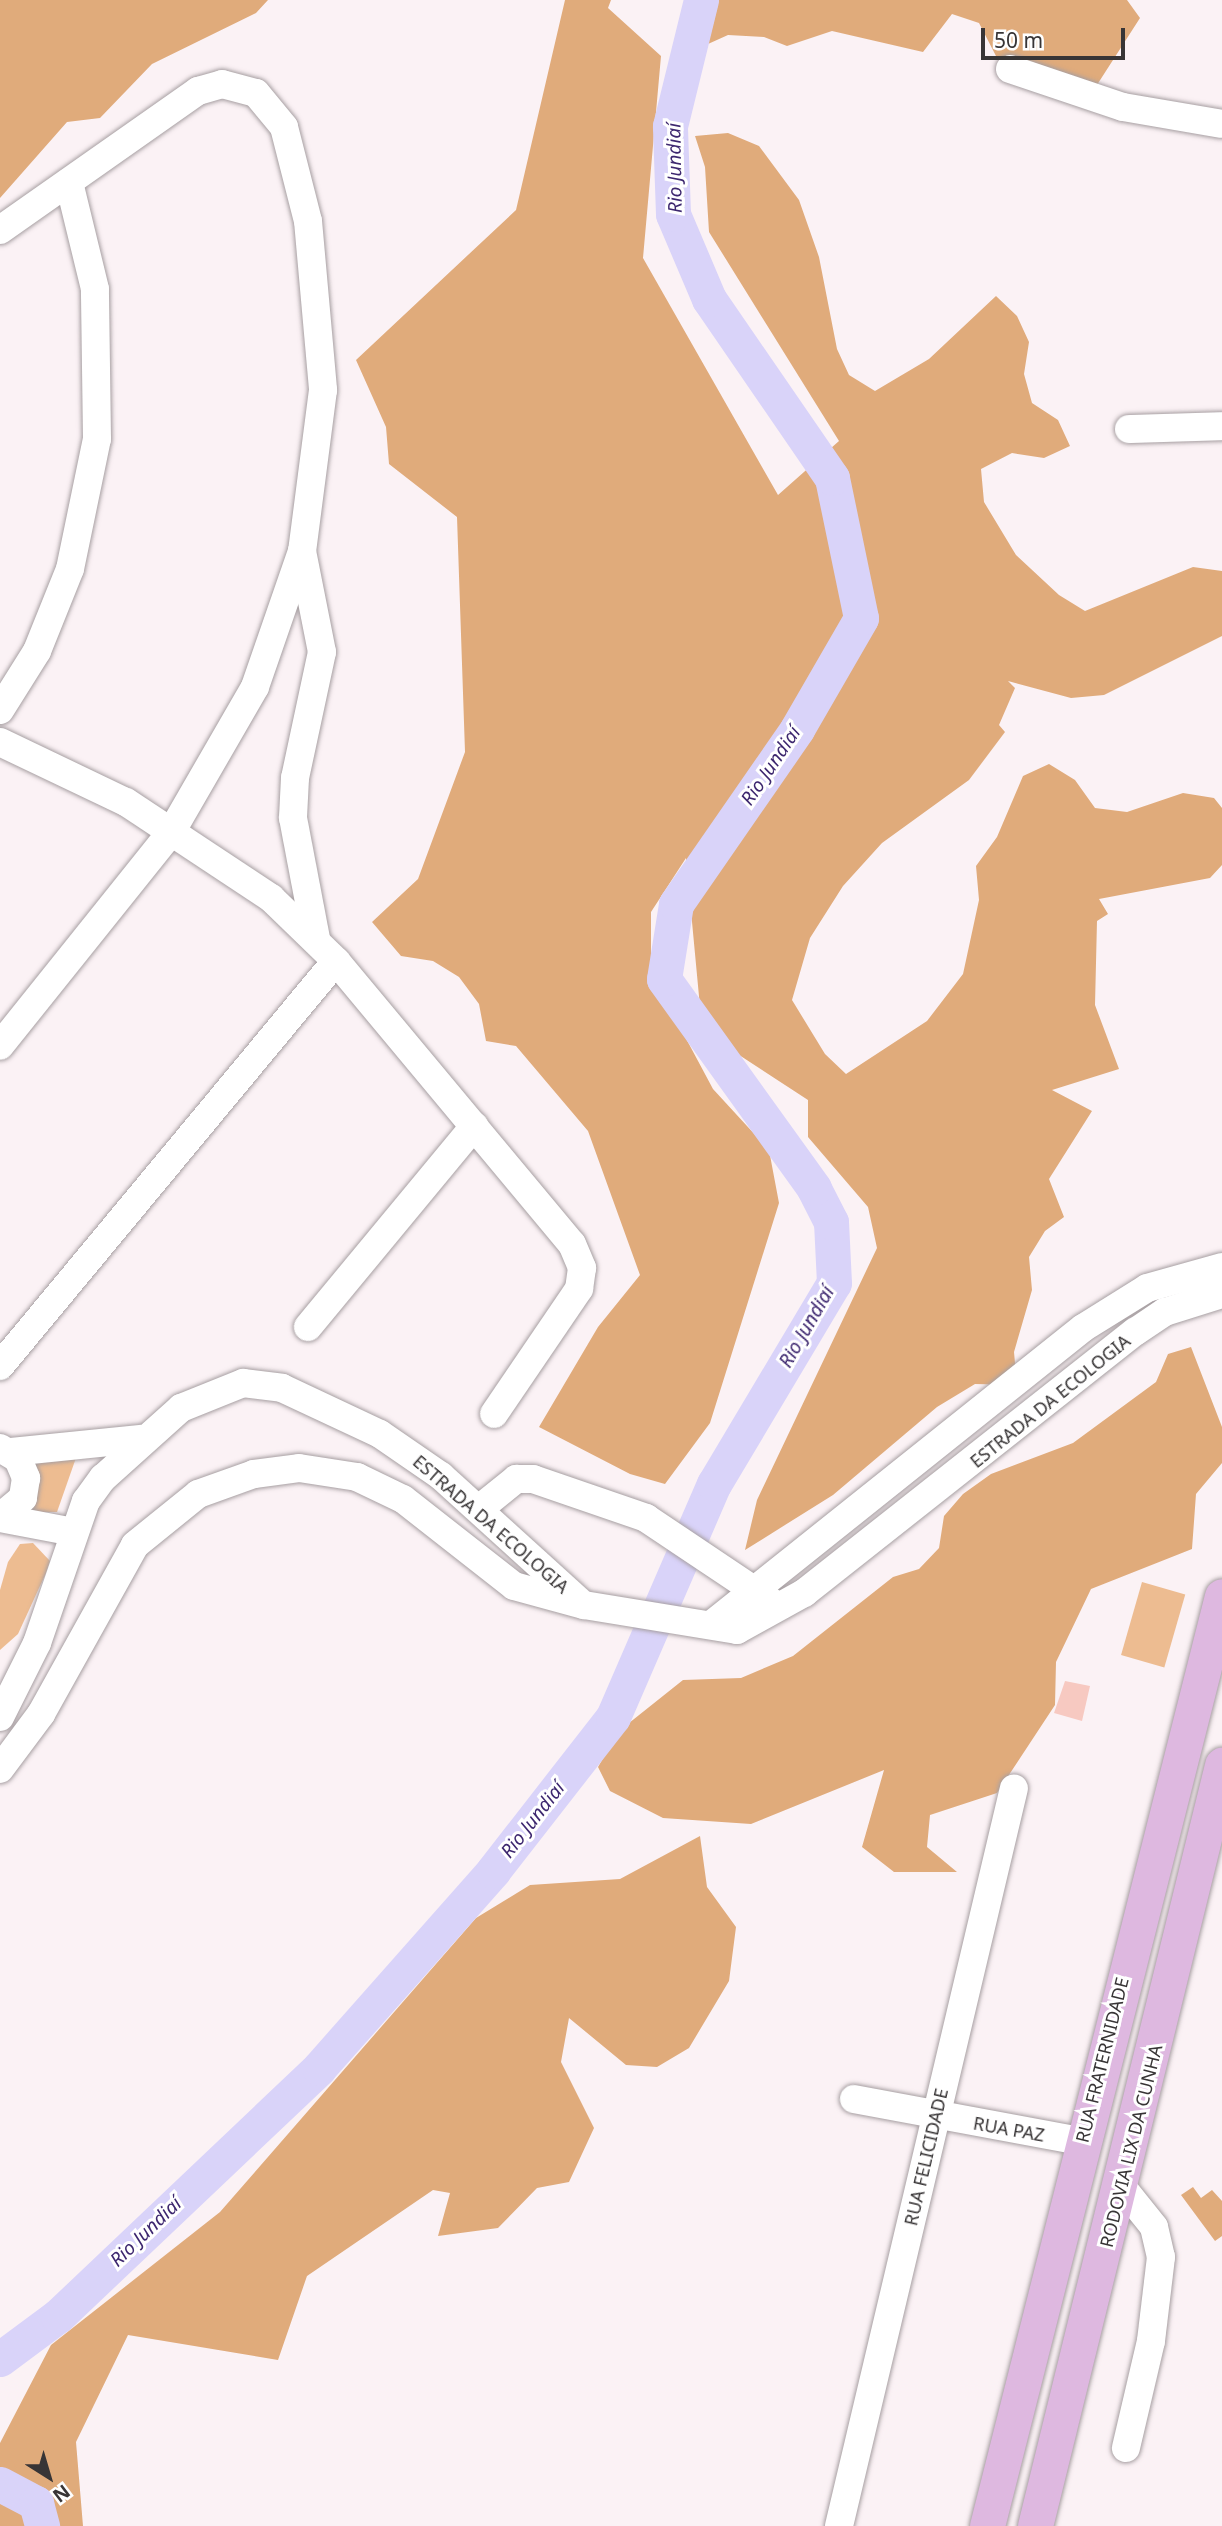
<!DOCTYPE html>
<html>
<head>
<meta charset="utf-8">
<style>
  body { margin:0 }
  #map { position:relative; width:1222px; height:2526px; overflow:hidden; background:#fbf2f5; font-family:"Noto Sans",sans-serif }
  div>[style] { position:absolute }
  .green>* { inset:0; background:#edbc91; transform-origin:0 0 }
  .forest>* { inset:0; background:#e0ab7b }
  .river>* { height:35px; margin:-17.5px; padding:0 17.5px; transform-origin:17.5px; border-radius:17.5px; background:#d9d3f9 }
  .building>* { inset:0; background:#f7c9c1 }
  .roads { filter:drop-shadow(0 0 2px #a79fa2) drop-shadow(0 0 2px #a79fa2) }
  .minor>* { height:28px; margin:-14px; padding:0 14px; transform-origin:14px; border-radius:14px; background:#fff }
  .major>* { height:35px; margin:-17.5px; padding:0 17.5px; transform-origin:17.5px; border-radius:17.5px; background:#deb8e0 }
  span { translate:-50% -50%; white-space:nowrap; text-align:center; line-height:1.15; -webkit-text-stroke:6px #fff; paint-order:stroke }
  .street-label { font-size:18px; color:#383536 }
  .water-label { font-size:19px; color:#3d276f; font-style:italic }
  .north { position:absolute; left:14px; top:2442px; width:70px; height:70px; -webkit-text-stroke:5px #fff; paint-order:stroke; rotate:143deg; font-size:19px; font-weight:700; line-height:28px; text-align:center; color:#383536 }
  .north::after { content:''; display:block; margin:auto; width:24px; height:32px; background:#383536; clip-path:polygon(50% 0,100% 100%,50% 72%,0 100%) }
  .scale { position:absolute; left:981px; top:28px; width:144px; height:32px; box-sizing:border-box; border:4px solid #383536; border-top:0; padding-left:9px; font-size:21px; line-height:24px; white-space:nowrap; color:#383536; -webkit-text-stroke:5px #fff; paint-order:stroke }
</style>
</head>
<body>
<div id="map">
  <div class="green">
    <i style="clip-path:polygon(77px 1455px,57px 1512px,31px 1512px,34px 1462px)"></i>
    <i style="clip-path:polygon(33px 1543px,50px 1561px,46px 1573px,18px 1634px,0 1650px,0 1590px,8px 1562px,20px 1544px)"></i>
    <i style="left:1142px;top:1582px;width:45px;height:76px;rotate:16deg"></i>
  </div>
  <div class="forest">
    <i style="clip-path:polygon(0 0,268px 0,256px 13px,152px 64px,100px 118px,67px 122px,0 198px)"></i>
    <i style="clip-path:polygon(565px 0,611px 0,608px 8px,661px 56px,643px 258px,778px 495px,839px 441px,709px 232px,705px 167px,695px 136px,728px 133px,759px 146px,799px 200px,819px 257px,837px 349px,849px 375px,875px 391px,929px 359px,996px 296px,1017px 316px,1029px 342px,1024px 374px,1032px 403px,1058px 420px,1070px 446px,1044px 458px,1012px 453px,981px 469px,984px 502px,1016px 555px,1059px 595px,1085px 611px,1193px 567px,1222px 571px,1222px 636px,1104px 695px,1071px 698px,1008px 681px,1015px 688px,999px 725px,1005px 732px,969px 780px,882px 843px,843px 886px,810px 938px,792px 1000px,825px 1054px,846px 1074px,927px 1021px,963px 974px,979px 900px,976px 866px,997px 837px,1023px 776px,1049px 764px,1075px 780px,1095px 808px,1127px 812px,1183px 793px,1214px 798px,1222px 808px,1222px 865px,1210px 878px,1099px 899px,1108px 914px,1097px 921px,1095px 1005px,1119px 1069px,1052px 1090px,1092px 1111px,1049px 1179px,1064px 1217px,1045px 1231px,1029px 1257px,1032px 1290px,1014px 1352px,1017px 1385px,975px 1384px,937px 1407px,833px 1495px,745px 1550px,757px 1500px,877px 1248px,868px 1207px,808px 1137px,808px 1100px,733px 1051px,700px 1007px,686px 858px,651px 912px,651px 973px,713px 1089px,769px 1150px,779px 1203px,710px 1423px,665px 1484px,630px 1474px,539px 1427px,598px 1327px,640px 1275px,588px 1131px,516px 1046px,486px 1041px,479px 1004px,459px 977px,433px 961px,401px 956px,372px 922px,418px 879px,465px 752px,457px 517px,389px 464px,386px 427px,356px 360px,516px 210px)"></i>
    <i style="clip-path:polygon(719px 0,1127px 0,1140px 18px,1095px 88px,996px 56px,979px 23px,952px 14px,923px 52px,832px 31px,787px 46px,764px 37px,728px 35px,708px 44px)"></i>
    <i style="clip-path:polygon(1191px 1347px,1222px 1427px,1222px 1463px,1196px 1494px,1192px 1549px,1091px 1589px,1056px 1662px,1055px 1705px,997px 1793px,930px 1815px,927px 1847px,957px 1872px,894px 1872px,862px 1847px,884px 1770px,751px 1824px,663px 1818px,610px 1791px,598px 1767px,619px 1731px,683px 1680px,741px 1678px,793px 1656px,893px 1577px,919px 1569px,939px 1548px,944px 1516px,963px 1494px,991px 1474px,1073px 1443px,1156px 1382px,1168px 1354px)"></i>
    <i style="clip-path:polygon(700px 1836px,707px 1887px,736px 1927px,729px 1981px,689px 2048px,657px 2067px,626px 2065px,569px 2018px,561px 2062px,594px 2128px,569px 2182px,537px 2188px,498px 2228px,438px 2236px,450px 2193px,433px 2190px,307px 2276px,278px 2360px,128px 2335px,76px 2442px,83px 2526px,0 2526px,0 2443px,51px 2345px,220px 2212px,476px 1918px,530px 1885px,620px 1879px)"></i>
    <i style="clip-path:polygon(1193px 2187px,1201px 2198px,1212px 2190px,1222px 2201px,1222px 2236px,1215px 2241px,1181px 2195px)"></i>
  </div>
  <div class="river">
    <i style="left:0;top:2359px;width:72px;rotate:-36.6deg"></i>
    <i style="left:58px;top:2316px;width:360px;rotate:-43.5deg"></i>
    <i style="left:319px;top:2068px;width:263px;rotate:-48.5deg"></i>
    <i style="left:493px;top:1871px;width:195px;rotate:-52.1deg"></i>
    <i style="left:613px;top:1717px;width:254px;rotate:-66.6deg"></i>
    <i style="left:714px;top:1484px;width:234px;rotate:-59.2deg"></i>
    <i style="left:834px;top:1283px;width:61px;rotate:-92.8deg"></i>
    <i style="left:831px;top:1222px;width:38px;rotate:-117deg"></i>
    <i style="left:814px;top:1188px;width:257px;rotate:-125.7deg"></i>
    <i style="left:664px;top:979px;width:76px;rotate:-80.9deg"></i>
    <i style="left:676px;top:904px;width:213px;rotate:-55.3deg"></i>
    <i style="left:797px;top:729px;width:128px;rotate:-60deg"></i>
    <i style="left:861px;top:618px;width:143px;rotate:-101.7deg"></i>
    <i style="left:832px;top:478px;width:217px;rotate:-124.5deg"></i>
    <i style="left:709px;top:299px;width:92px;rotate:-113deg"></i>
    <i style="left:673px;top:214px;width:88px;rotate:-92deg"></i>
    <i style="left:670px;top:126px;width:130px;rotate:-76.2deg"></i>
    <i style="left:0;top:2484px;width:41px;rotate:27.8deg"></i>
    <i style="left:36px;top:2503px;width:24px;rotate:75deg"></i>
  </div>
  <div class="building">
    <i style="clip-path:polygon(1065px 1681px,1090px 1686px,1082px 1721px,1054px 1713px)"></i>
  </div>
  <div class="roads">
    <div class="minor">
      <i style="left:1010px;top:69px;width:119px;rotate:18.6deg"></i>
      <i style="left:1123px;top:107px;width:100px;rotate:9.7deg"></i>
      <i style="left:0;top:230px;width:242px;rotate:-35.1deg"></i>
      <i style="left:198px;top:91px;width:25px;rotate:-16deg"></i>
      <i style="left:222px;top:84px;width:35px;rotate:15deg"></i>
      <i style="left:256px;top:93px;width:44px;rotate:50.5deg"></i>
      <i style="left:284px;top:127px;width:97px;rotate:75.7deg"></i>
      <i style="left:308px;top:221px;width:170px;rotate:84.9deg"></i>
      <i style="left:323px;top:390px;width:162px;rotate:97.4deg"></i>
      <i style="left:302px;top:551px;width:144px;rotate:109.1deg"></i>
      <i style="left:255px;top:687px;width:166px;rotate:120deg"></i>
      <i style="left:172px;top:831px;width:275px;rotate:128.7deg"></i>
      <i style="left:1129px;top:429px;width:93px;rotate:-1.8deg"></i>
      <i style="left:302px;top:551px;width:103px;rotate:78.8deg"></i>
      <i style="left:322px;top:652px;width:129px;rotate:102.1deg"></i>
      <i style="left:295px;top:778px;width:40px;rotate:92.9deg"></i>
      <i style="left:293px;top:818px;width:123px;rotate:79.2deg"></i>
      <i style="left:0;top:710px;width:70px;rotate:-57.9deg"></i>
      <i style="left:37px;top:651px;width:88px;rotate:-68.1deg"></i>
      <i style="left:70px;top:569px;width:133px;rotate:-78.3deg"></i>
      <i style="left:97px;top:439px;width:150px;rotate:-90.8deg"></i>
      <i style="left:95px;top:289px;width:110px;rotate:-103.7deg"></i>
      <i style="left:0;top:742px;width:140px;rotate:25.5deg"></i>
      <i style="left:126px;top:802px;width:174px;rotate:33.5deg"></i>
      <i style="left:271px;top:898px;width:91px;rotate:44.1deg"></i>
      <i style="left:336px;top:961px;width:368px;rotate:50.2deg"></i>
      <i style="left:572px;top:1244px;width:26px;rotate:67deg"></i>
      <i style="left:582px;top:1268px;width:21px;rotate:98deg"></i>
      <i style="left:579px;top:1289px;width:151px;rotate:124.2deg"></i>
      <i style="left:308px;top:1327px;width:261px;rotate:-50.4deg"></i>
      <i style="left:0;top:1366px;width:526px;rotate:-50.32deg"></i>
      <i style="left:0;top:1448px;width:21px;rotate:31deg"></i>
      <i style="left:18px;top:1459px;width:21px;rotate:67deg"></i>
      <i style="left:26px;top:1478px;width:20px;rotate:99deg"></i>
      <i style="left:23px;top:1498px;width:30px;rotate:140deg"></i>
      <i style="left:11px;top:1452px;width:130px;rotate:-5.8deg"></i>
      <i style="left:479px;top:1509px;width:48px;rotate:-39deg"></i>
      <i style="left:516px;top:1479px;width:17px"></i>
      <i style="left:533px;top:1479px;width:120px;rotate:19deg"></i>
      <i style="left:646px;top:1518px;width:149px;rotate:33.8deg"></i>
      <i style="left:0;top:1518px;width:75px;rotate:10.7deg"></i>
      <i style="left:711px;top:1625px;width:476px;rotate:-38.6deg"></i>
      <i style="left:1083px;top:1328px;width:75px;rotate:-32deg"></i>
      <i style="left:1147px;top:1288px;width:78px;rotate:-15.6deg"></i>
      <i style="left:0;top:1717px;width:83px;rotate:-63.4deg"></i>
      <i style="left:37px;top:1643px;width:150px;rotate:-71deg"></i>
      <i style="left:86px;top:1501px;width:29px;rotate:-54deg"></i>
      <i style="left:103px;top:1478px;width:105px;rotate:-41.9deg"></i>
      <i style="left:181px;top:1408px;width:67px;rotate:-22deg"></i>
      <i style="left:243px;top:1383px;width:39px;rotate:7deg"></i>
      <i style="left:282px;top:1388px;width:108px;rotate:25.1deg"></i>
      <i style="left:380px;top:1434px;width:74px;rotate:34.5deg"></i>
      <i style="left:441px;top:1476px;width:186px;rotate:42.2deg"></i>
      <i style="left:0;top:1769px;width:69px;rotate:-53.3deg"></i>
      <i style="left:41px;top:1714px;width:193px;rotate:-60.9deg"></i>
      <i style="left:135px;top:1545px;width:81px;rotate:-39deg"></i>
      <i style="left:198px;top:1494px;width:59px;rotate:-19.7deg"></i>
      <i style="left:254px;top:1474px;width:45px;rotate:-7.6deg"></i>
      <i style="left:299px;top:1468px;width:59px;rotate:8.8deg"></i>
      <i style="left:357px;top:1477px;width:51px;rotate:25.6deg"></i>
      <i style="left:403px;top:1499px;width:141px;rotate:38.1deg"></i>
      <i style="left:514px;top:1586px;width:73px;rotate:15.2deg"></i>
      <i style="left:584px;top:1605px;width:155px;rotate:9.3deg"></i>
      <i style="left:737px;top:1630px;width:77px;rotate:-28.9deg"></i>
      <i style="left:804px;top:1593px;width:422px;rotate:-38.3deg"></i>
      <i style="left:1135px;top:1332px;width:36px;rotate:-34deg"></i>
      <i style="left:1165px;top:1312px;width:60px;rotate:-17.5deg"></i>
      <i style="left:854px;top:2099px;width:231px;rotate:10.5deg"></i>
      <i style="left:1122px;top:2187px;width:51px;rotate:51.3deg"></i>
      <i style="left:1154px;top:2227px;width:31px;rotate:77deg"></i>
      <i style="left:1161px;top:2257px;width:85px;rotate:96.8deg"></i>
      <i style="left:1151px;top:2341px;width:110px;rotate:103.2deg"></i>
      <i style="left:839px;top:2526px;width:758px;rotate:-76.66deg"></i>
    </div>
    <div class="major">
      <i style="left:987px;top:2526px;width:959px;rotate:-75.82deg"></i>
      <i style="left:1035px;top:2526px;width:784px;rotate:-76.19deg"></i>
    </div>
  </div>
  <div class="street-label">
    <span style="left:1050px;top:1401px;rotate:-39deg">ESTRADA DA ECOLOGIA</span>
    <span style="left:491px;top:1524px;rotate:41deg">ESTRADA DA ECOLOGIA</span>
    <span style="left:1102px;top:2060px;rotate:-76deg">RUA FRATERNIDADE</span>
    <span style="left:1009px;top:2129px;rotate:10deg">RUA PAZ</span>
    <span style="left:1131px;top:2146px;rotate:-76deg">RODOVIA LIX DA CUNHA</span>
    <span style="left:926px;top:2157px;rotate:-77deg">RUA FELICIDADE</span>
  </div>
  <div class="water-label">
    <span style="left:675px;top:168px;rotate:-91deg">Rio Jundiaí</span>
    <span style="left:771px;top:766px;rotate:-56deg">Rio Jundiaí</span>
    <span style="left:807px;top:1327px;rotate:-60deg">Rio Jundiaí</span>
    <span style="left:533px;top:1820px;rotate:-52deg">Rio Jundiaí</span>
    <span style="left:146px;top:2232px;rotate:-44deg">Rio Jundiaí</span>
  </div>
  <div class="north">N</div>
  <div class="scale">50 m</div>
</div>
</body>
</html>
